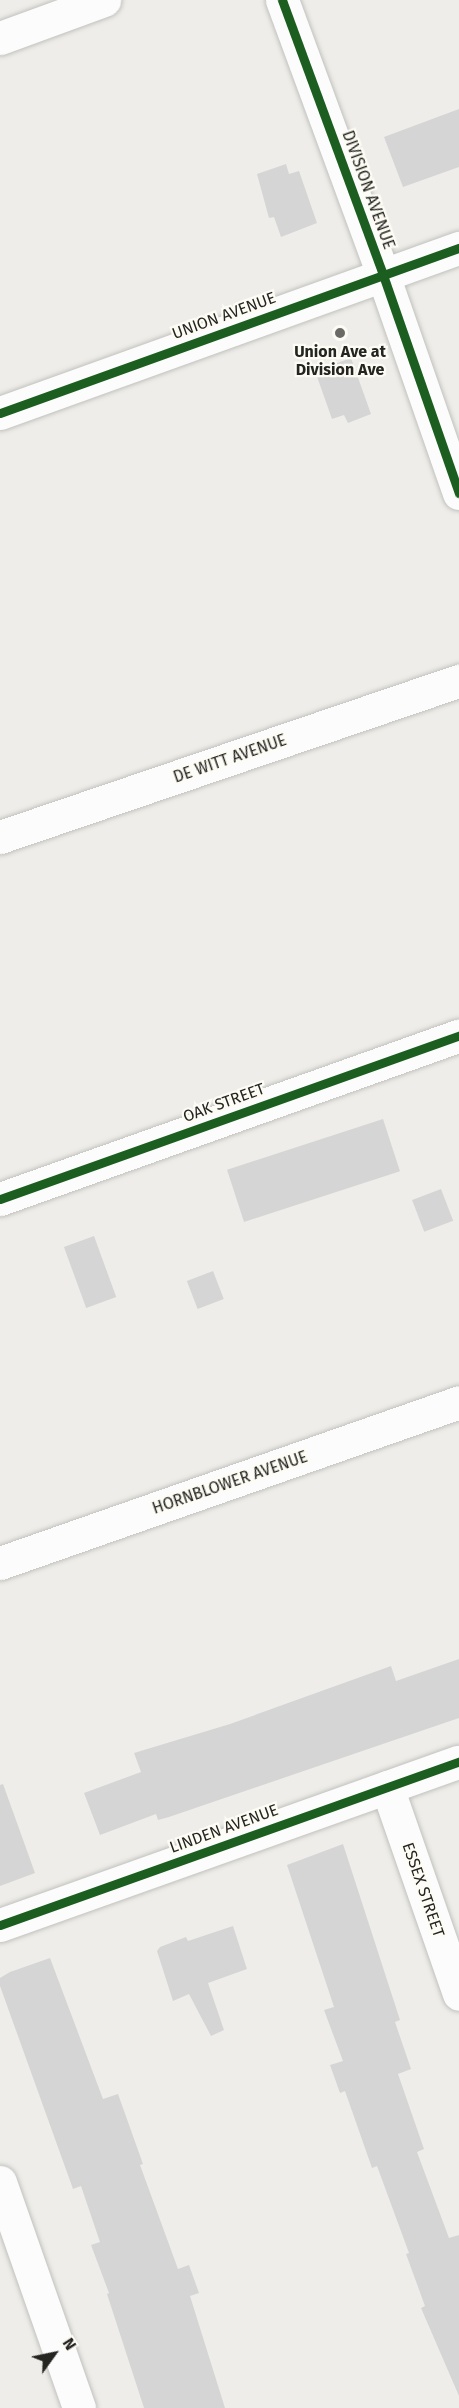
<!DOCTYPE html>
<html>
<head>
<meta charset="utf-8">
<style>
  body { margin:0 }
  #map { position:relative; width:459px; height:2408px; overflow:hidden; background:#eeede9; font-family:"Fira Sans",sans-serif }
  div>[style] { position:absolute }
  .building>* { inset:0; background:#d5d5d5; transform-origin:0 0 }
  .roads { filter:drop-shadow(0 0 2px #c1c1be) drop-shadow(0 0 2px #c1c1be) }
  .street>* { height:33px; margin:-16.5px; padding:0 16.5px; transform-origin:16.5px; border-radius:16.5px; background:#fcfcfc }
  .secondary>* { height:33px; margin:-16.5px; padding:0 16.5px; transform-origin:16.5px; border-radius:16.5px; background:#fcfcfc }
  .cycleway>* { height:9px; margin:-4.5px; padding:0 4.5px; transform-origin:4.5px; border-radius:4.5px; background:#1b5e20 }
  .dots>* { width:16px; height:16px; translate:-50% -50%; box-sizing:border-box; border:3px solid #fdfcf4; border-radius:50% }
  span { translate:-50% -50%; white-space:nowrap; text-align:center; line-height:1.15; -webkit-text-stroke:4.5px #fdfcf4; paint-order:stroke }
  .street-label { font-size:16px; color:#242421 }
  .poi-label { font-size:16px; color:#242421; font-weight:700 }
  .north { position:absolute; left:24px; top:2324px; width:60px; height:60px; -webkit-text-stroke:4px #fdfcf4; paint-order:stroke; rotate:57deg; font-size:16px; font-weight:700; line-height:24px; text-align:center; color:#242421 }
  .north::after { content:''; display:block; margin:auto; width:21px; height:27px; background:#242421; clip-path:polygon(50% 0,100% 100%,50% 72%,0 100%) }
</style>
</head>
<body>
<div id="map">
  <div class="building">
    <i style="clip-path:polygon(459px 109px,459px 167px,403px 187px,384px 137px)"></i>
    <i style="clip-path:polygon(286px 164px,289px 174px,299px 171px,317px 223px,281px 237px,274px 217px,269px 218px,257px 174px)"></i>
    <i style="clip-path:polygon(351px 358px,371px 414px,348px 423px,344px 415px,332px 419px,315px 371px)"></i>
    <i style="left:383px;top:1119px;width:55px;height:164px;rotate:72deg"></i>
    <i style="left:441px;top:1189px;width:34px;height:31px;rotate:69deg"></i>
    <i style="left:94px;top:1236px;width:65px;height:32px;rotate:70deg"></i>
    <i style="left:213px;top:1271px;width:30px;height:28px;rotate:69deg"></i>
    <i style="clip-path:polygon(459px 1659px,459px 1718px,169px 1817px,158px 1820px,156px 1814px,100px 1835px,84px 1793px,141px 1772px,134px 1753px,230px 1724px,391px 1666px,396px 1681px)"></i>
    <i style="clip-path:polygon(3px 1784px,35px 1873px,0 1886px,0 1785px)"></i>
    <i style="clip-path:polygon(343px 1844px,400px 2020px,395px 2022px,411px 2069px,398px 2074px,424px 2149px,417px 2152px,449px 2238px,459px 2235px,459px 2396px,421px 2308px,425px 2306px,406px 2254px,409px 2253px,377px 2166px,372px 2168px,345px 2091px,340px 2093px,330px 2065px,343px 2061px,324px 2010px,334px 2007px,287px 1865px)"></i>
    <i style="clip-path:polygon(233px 1926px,247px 1969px,208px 1983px,224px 2030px,211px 2036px,189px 1994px,173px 2001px,157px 1951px,160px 1947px,186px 1937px,188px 1941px)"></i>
    <i style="clip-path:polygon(50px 1958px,103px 2099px,118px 2094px,143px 2164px,140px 2165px,178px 2269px,189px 2265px,199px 2293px,190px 2296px,225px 2408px,144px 2408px,107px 2294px,109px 2293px,91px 2245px,100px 2242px,81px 2186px,73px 2189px,0 1986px,0 1978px,10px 1972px)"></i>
  </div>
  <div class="roads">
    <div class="street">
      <i style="left:282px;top:0;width:293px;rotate:69.8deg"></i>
      <i style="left:383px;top:275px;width:231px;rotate:70.8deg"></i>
      <i style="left:0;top:38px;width:111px;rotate:-20.1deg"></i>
      <i style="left:0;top:837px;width:485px;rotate:-18.8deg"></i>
      <i style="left:0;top:1199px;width:487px;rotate:-19.6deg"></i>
      <i style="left:0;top:1563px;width:486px;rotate:-19.3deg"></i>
      <i style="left:387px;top:1787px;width:219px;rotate:70.8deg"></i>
      <i style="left:0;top:1925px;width:487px;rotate:-19.6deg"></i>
    </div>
    <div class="secondary">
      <i style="left:0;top:413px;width:488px;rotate:-19.8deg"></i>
      <i style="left:0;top:2182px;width:239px;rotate:70.7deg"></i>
    </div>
  </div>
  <div class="cycleway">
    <i style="left:282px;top:0;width:293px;rotate:69.8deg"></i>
    <i style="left:383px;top:275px;width:231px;rotate:70.8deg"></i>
    <i style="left:0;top:413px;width:488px;rotate:-19.8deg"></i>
    <i style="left:0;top:1199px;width:487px;rotate:-19.6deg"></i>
    <i style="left:0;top:1925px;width:487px;rotate:-19.6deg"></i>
  </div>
  <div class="dots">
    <i style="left:340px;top:333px;background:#6b6a67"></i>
  </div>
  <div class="street-label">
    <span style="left:368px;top:190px;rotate:70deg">DIVISION AVENUE</span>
    <span style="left:224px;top:316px;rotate:-20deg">UNION AVENUE</span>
    <span style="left:230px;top:759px;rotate:-19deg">DE WITT AVENUE</span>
    <span style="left:224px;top:1103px;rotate:-20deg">OAK STREET</span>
    <span style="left:230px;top:1483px;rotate:-19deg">HORNBLOWER AVENUE</span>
    <span style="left:224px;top:1829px;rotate:-20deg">LINDEN AVENUE</span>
    <span style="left:423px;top:1890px;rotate:71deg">ESSEX STREET</span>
  </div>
  <div class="poi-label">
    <span style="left:340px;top:361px">Union Ave at<br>Division Ave</span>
  </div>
  <div class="north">N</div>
</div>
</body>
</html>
